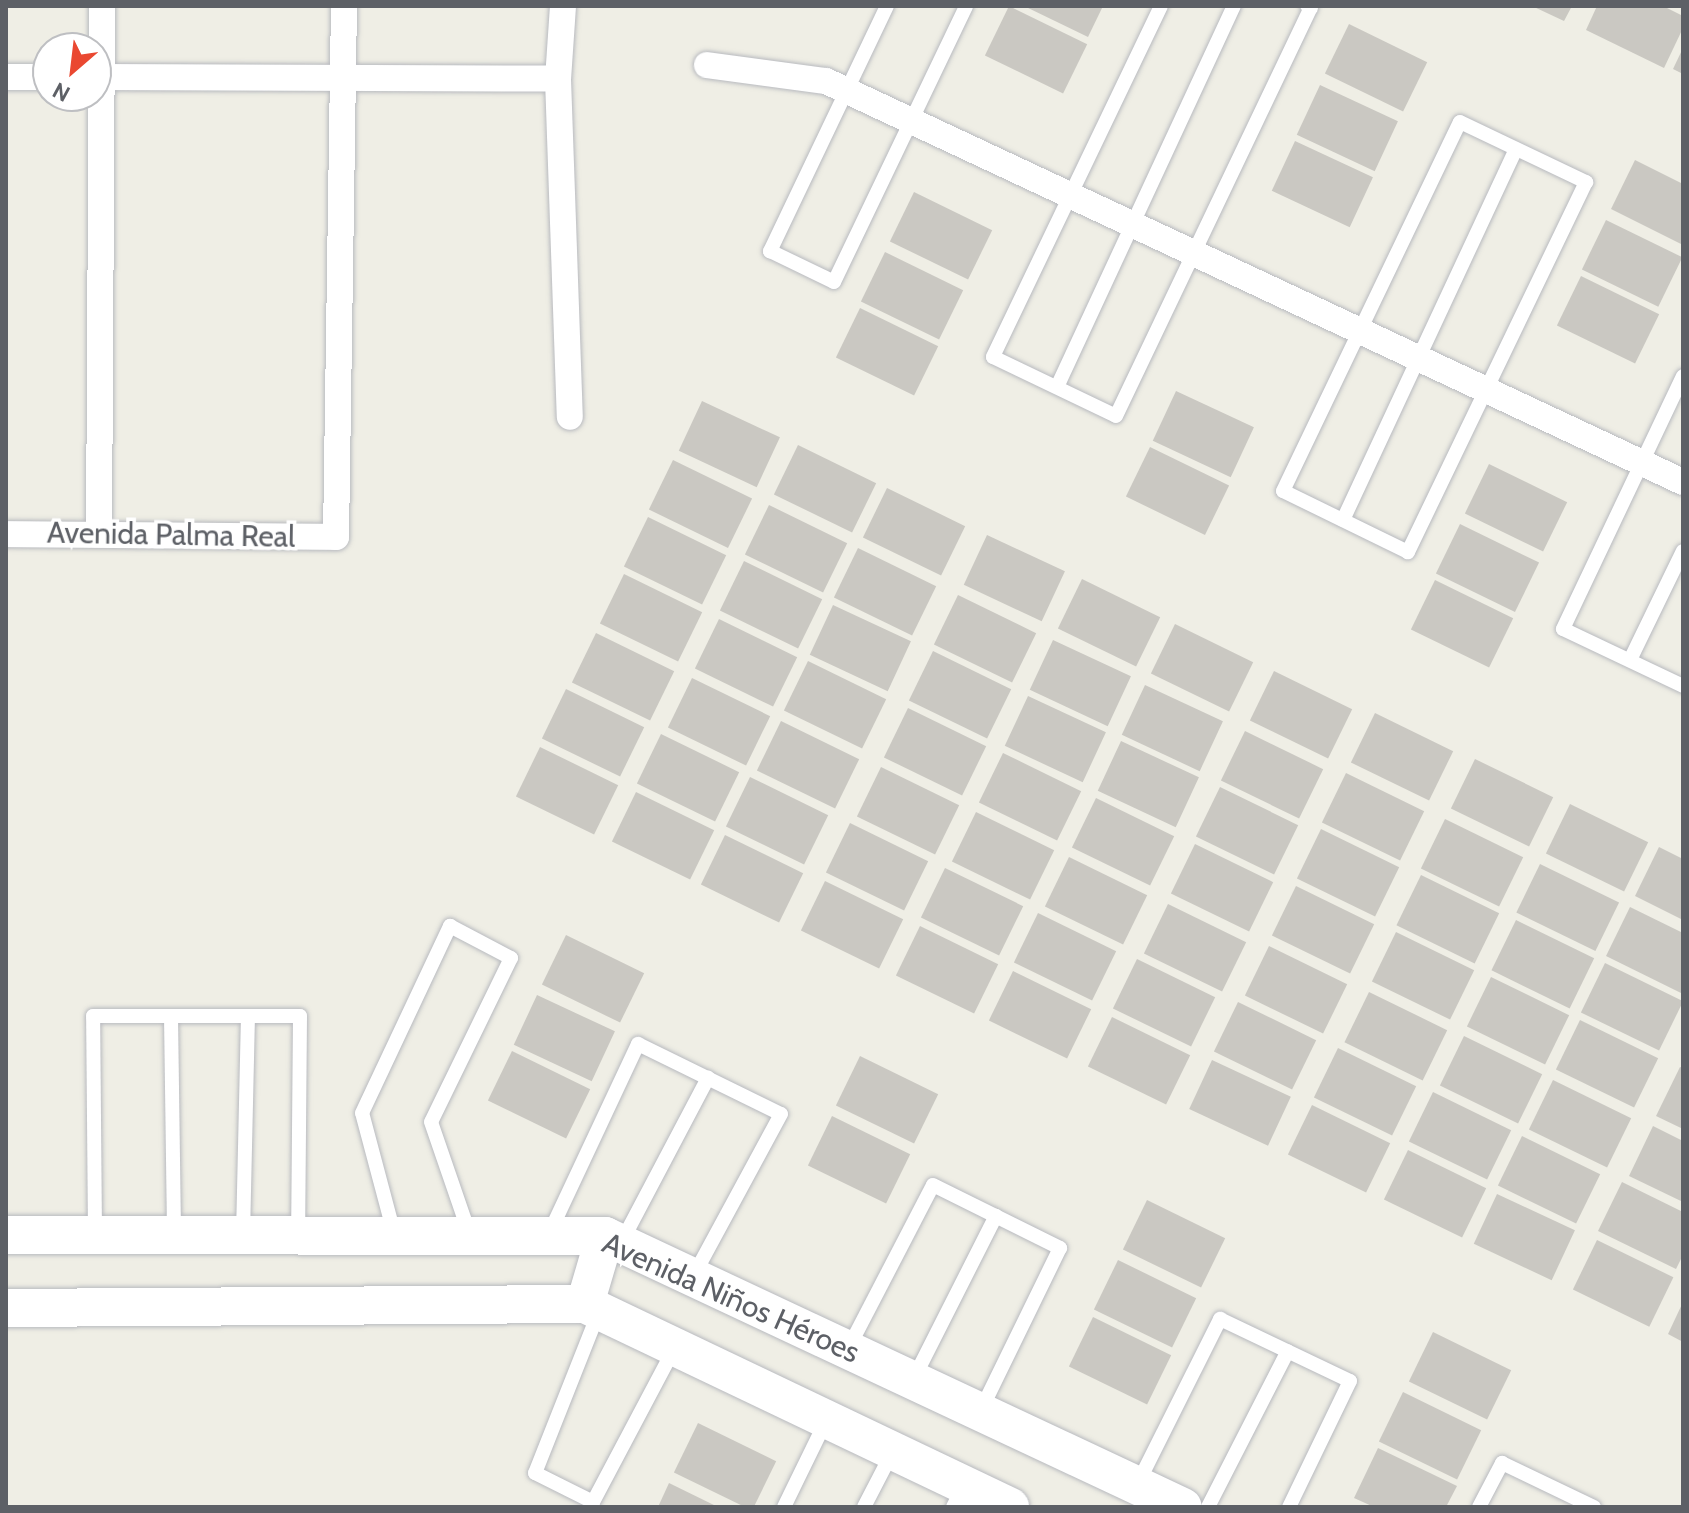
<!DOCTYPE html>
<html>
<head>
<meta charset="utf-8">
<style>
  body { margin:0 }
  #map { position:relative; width:1689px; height:1513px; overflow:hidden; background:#efeee5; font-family:Cabin,sans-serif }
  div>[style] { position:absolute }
  .building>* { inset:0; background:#cac8c2; transform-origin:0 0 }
  .roads { filter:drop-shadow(0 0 2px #b8babf) drop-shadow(0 0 2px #b8babf) }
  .service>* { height:14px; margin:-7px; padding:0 7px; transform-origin:7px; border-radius:7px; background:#fff }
  .minor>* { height:26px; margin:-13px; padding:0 13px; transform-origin:13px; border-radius:13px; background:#fff }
  .secondary>* { height:38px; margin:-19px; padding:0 19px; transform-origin:19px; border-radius:19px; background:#fff }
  span { translate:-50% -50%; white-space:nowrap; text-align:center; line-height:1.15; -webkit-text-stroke:7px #fff; paint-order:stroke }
  .street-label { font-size:30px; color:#5d6066 }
  .frame { position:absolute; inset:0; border:8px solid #5d6066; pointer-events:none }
  .north { position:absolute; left:32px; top:32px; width:80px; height:80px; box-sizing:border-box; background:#fff; border:2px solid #bebfc2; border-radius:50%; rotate:208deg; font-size:22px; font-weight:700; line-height:32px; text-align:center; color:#5d6066 }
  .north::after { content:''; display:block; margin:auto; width:28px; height:36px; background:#ea4831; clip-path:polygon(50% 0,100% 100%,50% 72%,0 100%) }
</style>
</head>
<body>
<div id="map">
  <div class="building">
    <i style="left:1009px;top:6px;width:87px;height:55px;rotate:26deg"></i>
    <i style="clip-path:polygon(1024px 6px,1103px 6px,1088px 37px)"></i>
    <i style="clip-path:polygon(1532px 6px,1572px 6px,1564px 21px)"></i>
    <i style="clip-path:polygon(1597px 6px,1663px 6px,1683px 16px,1683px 28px,1664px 68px,1586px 30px)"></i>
    <i style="left:1349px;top:24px;width:87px;height:55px;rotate:26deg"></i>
    <i style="clip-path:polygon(1683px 48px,1683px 74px,1673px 69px)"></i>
    <i style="left:1320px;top:85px;width:86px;height:55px;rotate:25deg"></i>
    <i style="left:1295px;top:141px;width:86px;height:55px;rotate:25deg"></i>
    <i style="clip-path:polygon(1635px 160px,1683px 184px,1683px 245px,1611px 209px)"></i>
    <i style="left:914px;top:192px;width:87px;height:55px;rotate:26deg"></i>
    <i style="left:1606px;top:220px;width:85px;height:55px;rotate:26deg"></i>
    <i style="left:885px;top:252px;width:87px;height:55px;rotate:26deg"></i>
    <i style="left:1581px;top:276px;width:87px;height:55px;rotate:26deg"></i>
    <i style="left:860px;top:308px;width:87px;height:55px;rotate:26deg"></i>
    <i style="left:1176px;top:391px;width:86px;height:55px;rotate:25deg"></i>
    <i style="left:702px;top:401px;width:86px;height:55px;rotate:25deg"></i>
    <i style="left:798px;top:445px;width:87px;height:55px;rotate:26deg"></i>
    <i style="left:1150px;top:447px;width:88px;height:55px;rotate:26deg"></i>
    <i style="left:673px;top:460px;width:88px;height:55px;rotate:26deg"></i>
    <i style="left:1489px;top:464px;width:87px;height:55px;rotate:26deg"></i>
    <i style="left:887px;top:488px;width:87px;height:55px;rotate:26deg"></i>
    <i style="left:769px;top:505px;width:87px;height:55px;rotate:26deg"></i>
    <i style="left:648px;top:517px;width:87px;height:55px;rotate:26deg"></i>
    <i style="left:1460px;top:524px;width:88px;height:55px;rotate:26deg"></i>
    <i style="left:987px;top:535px;width:86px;height:55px;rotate:25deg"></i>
    <i style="left:858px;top:548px;width:87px;height:55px;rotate:26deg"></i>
    <i style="left:744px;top:561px;width:87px;height:55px;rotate:26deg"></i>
    <i style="left:624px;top:574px;width:87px;height:55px;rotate:26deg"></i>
    <i style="left:1082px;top:579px;width:87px;height:55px;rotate:26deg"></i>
    <i style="left:1435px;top:580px;width:87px;height:55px;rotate:26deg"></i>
    <i style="left:958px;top:595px;width:87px;height:55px;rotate:26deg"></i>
    <i style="left:833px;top:605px;width:86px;height:55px;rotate:25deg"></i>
    <i style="left:719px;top:619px;width:87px;height:55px;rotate:26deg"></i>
    <i style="left:1175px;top:624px;width:87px;height:55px;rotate:26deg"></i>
    <i style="left:596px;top:633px;width:87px;height:55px;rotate:26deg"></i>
    <i style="left:1053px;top:640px;width:86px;height:55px;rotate:25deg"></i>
    <i style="left:933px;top:651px;width:87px;height:55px;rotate:26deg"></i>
    <i style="left:808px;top:661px;width:87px;height:55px;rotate:26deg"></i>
    <i style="left:1274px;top:671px;width:87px;height:55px;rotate:26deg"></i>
    <i style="left:692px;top:678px;width:87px;height:55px;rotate:26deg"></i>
    <i style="left:1145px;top:685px;width:86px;height:55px;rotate:25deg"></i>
    <i style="left:566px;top:689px;width:87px;height:55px;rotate:26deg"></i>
    <i style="left:1028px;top:696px;width:86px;height:55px;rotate:25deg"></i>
    <i style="left:908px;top:708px;width:87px;height:55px;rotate:26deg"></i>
    <i style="left:1375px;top:713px;width:87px;height:55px;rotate:26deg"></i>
    <i style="left:781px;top:721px;width:87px;height:55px;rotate:26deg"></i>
    <i style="left:1245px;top:731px;width:87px;height:55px;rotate:26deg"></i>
    <i style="left:661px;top:734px;width:87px;height:55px;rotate:26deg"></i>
    <i style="left:1121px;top:741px;width:86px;height:55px;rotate:25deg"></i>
    <i style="left:540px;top:747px;width:87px;height:55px;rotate:26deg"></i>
    <i style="left:1003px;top:753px;width:87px;height:55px;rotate:26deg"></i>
    <i style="left:1475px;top:759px;width:87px;height:55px;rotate:26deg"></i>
    <i style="left:881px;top:767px;width:87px;height:55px;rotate:26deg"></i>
    <i style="left:1346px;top:773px;width:87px;height:55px;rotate:26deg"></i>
    <i style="left:750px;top:777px;width:87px;height:55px;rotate:26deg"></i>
    <i style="left:1220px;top:787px;width:87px;height:55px;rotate:26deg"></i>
    <i style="left:636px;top:792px;width:87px;height:55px;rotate:26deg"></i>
    <i style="left:1096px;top:798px;width:87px;height:55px;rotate:26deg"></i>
    <i style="left:1570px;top:804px;width:87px;height:55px;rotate:26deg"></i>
    <i style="left:976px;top:812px;width:87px;height:55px;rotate:26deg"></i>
    <i style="left:1445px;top:819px;width:87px;height:55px;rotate:26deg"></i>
    <i style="left:850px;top:823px;width:87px;height:55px;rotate:26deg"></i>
    <i style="left:1321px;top:829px;width:87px;height:55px;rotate:26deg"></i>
    <i style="left:725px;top:835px;width:87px;height:55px;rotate:26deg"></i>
    <i style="left:1195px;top:844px;width:87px;height:55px;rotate:26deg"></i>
    <i style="clip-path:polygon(1659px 847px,1683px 859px,1683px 920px,1635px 896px)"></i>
    <i style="left:1069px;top:857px;width:87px;height:55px;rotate:26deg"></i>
    <i style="left:1540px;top:864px;width:88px;height:54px;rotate:26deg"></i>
    <i style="left:945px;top:868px;width:87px;height:55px;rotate:26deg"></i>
    <i style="left:1421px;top:875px;width:87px;height:56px;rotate:26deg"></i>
    <i style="left:825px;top:881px;width:87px;height:55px;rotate:26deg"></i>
    <i style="left:1296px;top:886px;width:87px;height:55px;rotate:26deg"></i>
    <i style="left:1168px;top:904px;width:87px;height:55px;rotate:26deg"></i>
    <i style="clip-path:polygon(1630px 907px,1683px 933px,1683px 994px,1606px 956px)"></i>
    <i style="left:1038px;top:913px;width:87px;height:55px;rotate:26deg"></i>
    <i style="left:1516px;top:920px;width:87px;height:56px;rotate:26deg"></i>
    <i style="left:920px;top:926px;width:87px;height:55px;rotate:26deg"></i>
    <i style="left:1396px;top:932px;width:87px;height:55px;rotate:26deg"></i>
    <i style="left:566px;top:935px;width:87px;height:55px;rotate:26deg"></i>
    <i style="left:1269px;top:946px;width:87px;height:55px;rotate:26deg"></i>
    <i style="left:1137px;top:959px;width:87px;height:55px;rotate:26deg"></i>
    <i style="left:1605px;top:963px;width:87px;height:55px;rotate:26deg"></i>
    <i style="left:1013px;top:971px;width:87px;height:55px;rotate:26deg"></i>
    <i style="left:1491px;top:977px;width:87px;height:55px;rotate:26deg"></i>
    <i style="left:1369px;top:992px;width:87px;height:56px;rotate:26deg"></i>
    <i style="left:537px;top:995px;width:86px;height:55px;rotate:25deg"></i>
    <i style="left:1238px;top:1002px;width:87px;height:55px;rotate:26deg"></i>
    <i style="left:1112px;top:1017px;width:87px;height:55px;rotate:26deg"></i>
    <i style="left:1580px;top:1020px;width:87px;height:55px;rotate:26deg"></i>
    <i style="left:1464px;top:1036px;width:87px;height:55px;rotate:26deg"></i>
    <i style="left:1338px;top:1048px;width:87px;height:55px;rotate:26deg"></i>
    <i style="left:512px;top:1051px;width:87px;height:55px;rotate:26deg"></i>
    <i style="left:860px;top:1056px;width:87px;height:55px;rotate:26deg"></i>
    <i style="left:1212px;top:1060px;width:87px;height:54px;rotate:25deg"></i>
    <i style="clip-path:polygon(1680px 1067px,1683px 1068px,1683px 1129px,1656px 1116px)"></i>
    <i style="left:1553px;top:1080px;width:87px;height:55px;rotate:26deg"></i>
    <i style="left:1433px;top:1092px;width:87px;height:55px;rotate:26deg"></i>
    <i style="left:1312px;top:1105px;width:87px;height:55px;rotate:26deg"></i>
    <i style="left:832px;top:1116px;width:87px;height:55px;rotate:26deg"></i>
    <i style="clip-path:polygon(1653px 1126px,1683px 1141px,1683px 1202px,1629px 1176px)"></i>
    <i style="left:1522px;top:1136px;width:87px;height:55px;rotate:26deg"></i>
    <i style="left:1408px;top:1150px;width:87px;height:55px;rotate:26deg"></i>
    <i style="clip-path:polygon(1622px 1182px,1683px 1212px,1683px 1255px,1676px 1269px,1598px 1231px)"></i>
    <i style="left:1497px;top:1194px;width:86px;height:55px;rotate:25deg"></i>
    <i style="left:1147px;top:1200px;width:87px;height:55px;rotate:26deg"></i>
    <i style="left:1597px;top:1240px;width:85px;height:55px;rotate:26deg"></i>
    <i style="left:1118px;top:1260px;width:87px;height:55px;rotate:26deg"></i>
    <i style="clip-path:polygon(1683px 1302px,1683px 1342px,1668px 1334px)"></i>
    <i style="left:1093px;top:1317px;width:87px;height:55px;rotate:26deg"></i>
    <i style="left:1433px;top:1332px;width:87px;height:55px;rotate:26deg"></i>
    <i style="left:1403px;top:1392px;width:87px;height:55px;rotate:26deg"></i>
    <i style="left:698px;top:1423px;width:87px;height:55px;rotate:26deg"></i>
    <i style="clip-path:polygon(1378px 1448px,1457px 1486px,1446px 1507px,1374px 1507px,1354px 1498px)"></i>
    <i style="clip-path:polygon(669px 1483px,718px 1507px,658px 1507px)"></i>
  </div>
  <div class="roads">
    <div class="service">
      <i style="left:887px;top:6px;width:272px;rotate:115.5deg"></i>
      <i style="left:770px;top:251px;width:71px;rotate:25.8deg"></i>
      <i style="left:834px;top:282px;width:306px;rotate:-64.4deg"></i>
      <i style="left:1161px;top:6px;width:389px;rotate:115.6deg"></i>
      <i style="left:993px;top:357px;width:136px;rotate:25.6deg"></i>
      <i style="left:1116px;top:416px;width:452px;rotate:-64.5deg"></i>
      <i style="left:1311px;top:8px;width:4px;rotate:-153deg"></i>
      <i style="left:1460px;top:122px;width:140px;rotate:25.5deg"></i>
      <i style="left:1586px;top:182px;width:411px;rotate:115.7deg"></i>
      <i style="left:1408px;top:552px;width:139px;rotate:-154deg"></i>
      <i style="left:1283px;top:491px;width:409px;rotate:-64.4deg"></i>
      <i style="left:1683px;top:376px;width:280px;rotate:115.4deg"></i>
      <i style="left:1563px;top:629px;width:133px;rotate:25.4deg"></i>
      <i style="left:1057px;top:387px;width:420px;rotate:-65.1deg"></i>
      <i style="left:1343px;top:520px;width:409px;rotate:-65deg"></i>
      <i style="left:1630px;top:660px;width:121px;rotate:-64.1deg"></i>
      <i style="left:171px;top:1016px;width:219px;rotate:89.2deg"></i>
      <i style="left:95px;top:1232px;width:216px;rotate:-90.5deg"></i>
      <i style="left:93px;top:1016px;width:207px"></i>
      <i style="left:300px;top:1016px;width:219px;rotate:90.5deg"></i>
      <i style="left:394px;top:1233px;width:124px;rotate:-104.9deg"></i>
      <i style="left:362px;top:1113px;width:207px;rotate:-64.8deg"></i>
      <i style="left:450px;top:926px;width:69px;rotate:27.7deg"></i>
      <i style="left:511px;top:958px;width:182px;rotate:116deg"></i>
      <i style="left:431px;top:1122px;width:120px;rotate:71deg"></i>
      <i style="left:549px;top:1234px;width:210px;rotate:-64.9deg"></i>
      <i style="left:638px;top:1044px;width:159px;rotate:26.1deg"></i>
      <i style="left:781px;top:1114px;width:185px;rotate:118.4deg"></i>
      <i style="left:243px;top:1235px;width:219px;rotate:-88.7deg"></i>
      <i style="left:621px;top:1243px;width:187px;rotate:-62.2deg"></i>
      <i style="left:598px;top:1314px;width:171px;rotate:111.6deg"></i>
      <i style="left:535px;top:1473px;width:65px;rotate:26.6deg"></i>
      <i style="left:593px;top:1502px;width:175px;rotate:-62.1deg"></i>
      <i style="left:849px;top:1347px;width:182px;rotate:-62.6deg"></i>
      <i style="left:933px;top:1185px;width:142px;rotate:26.4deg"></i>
      <i style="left:1060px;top:1248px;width:182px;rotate:116deg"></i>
      <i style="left:913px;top:1380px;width:184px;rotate:-63.2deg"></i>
      <i style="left:1137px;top:1485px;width:186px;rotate:-63.4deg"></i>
      <i style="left:1220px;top:1319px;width:144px;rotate:25.5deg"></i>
      <i style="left:1350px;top:1381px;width:140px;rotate:115.8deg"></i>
      <i style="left:784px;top:1507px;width:96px;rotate:-64deg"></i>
      <i style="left:864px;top:1507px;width:63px;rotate:-62.6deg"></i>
      <i style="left:953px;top:1507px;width:25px;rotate:-63deg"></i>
      <i style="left:1208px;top:1507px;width:175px;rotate:-62.9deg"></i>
      <i style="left:1479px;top:1507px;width:50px;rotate:-62.4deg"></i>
      <i style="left:1502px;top:1463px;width:102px;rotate:25.6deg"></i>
    </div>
    <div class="minor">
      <i style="left:563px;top:6px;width:73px;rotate:93.9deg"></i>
      <i style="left:558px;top:79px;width:338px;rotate:88deg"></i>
      <i style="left:707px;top:65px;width:120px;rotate:7.7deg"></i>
      <i style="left:826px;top:81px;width:946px;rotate:25.08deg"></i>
      <i style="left:6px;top:77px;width:42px"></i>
      <i style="left:96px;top:77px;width:462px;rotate:0.2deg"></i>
      <i style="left:99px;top:533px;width:527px;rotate:-89.67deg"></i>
      <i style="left:6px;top:534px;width:330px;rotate:0.5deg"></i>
      <i style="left:336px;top:537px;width:531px;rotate:-89.14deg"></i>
    </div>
    <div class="secondary">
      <i style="left:6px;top:1235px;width:599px;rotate:0.1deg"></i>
      <i style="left:605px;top:1236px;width:638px;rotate:25.12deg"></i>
      <i style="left:585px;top:1304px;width:71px;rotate:-73.6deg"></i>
      <i style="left:6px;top:1308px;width:579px;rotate:-0.4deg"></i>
      <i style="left:585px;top:1304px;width:471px;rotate:25.5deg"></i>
    </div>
  </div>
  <div class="street-label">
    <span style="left:171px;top:535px;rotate:1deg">Avenida Palma Real</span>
    <span style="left:731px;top:1298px;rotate:24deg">Avenida Niños Héroes</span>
  </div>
  <div class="frame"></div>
  <div class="north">N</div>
</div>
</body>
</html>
